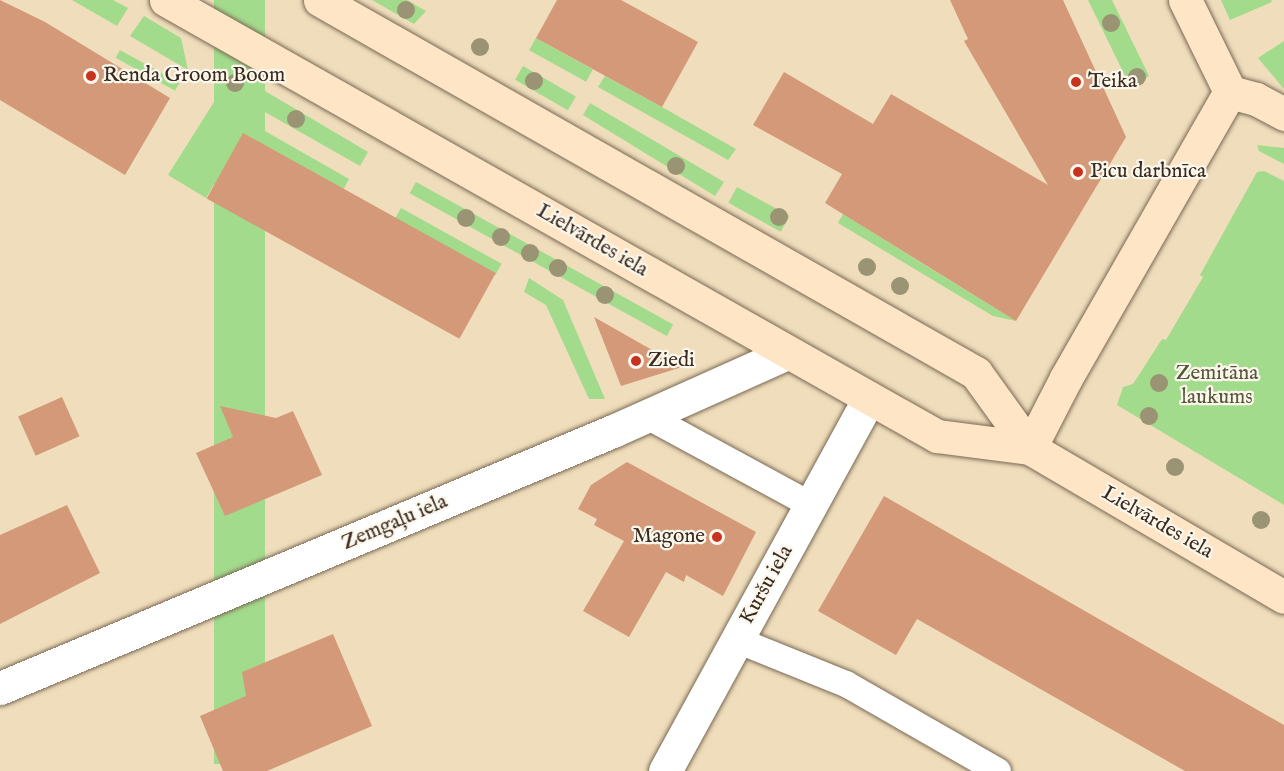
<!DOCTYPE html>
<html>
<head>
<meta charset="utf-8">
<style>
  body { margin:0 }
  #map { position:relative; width:1284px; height:771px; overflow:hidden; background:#efddbb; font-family:"IM FELL English",serif }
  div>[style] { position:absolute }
  .green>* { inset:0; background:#a3db8c; transform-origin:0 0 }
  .building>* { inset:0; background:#d49978; transform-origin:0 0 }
  .roads { filter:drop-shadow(0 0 2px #7a6955) drop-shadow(0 0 2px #7a6955) }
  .lane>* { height:26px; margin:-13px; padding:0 13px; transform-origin:13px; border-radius:13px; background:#fff }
  .street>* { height:33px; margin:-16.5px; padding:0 16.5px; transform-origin:16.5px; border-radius:16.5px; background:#fff }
  .secondary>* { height:33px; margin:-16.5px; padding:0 16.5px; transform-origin:16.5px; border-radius:16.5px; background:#fee5c5 }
  .trees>* { width:18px; height:18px; margin:-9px; border-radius:50%; background:#9a9374 }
  .dots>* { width:16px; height:16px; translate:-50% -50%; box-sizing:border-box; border:3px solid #fbf7ec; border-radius:50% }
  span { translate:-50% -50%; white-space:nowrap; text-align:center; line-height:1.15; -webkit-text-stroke:4.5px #fbf7ec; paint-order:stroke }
  .poi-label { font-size:21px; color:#3b2a1e }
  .left { translate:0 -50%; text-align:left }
  .right { translate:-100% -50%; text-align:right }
  .street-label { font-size:21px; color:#3b2a1e }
  .park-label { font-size:21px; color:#55563a }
</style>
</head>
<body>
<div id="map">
  <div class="green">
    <i style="clip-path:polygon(72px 0,113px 0,128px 8px,117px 26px)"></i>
    <i style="left:214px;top:0;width:51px;height:764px"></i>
    <i style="clip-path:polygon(372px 0,407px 0,426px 11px,414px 24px)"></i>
    <i style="clip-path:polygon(1088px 0,1112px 0,1149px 76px,1131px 88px)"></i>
    <i style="clip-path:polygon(1221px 0,1271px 0,1272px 2px,1230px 20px)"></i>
    <i style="clip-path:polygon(144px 16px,181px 38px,188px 70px,130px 36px)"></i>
    <i style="left:536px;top:38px;width:65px;height:14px;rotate:29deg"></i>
    <i style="clip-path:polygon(1284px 41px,1284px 89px,1258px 58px)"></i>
    <i style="left:120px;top:50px;width:68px;height:9px;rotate:29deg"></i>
    <i style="left:523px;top:66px;width:61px;height:16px;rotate:30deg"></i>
    <i style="clip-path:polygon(233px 72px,368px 152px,360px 166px,216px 84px,225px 73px)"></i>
    <i style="clip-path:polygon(605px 76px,662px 107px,736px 149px,728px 160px,598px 87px)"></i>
    <i style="clip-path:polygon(214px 102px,349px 179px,343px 190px,243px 133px,206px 198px,168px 175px)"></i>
    <i style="clip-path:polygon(590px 103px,724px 182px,715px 196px,583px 115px)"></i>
    <i style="clip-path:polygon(1257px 145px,1284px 148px,1284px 164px,1259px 151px)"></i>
    <i style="clip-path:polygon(1264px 171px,1284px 181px,1284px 505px,1117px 405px,1123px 387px,1133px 384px,1162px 339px,1166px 340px,1203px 277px,1200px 275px,1257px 172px)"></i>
    <i style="left:416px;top:182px;width:294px;height:13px;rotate:29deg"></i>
    <i style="left:737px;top:187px;width:60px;height:18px;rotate:29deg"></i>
    <i style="left:401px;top:208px;width:115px;height:13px;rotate:29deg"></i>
    <i style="clip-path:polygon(843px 214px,928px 267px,1016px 321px,993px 316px,838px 223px)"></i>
    <i style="clip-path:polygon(529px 278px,563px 300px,605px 399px,589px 399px,546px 305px,524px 292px)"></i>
  </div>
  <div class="building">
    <i style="clip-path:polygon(0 0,45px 22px,170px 98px,125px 175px,0 100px)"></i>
    <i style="clip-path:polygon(557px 0,621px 0,698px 42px,662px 107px,536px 38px)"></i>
    <i style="clip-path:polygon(950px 0,1063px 0,1126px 137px,1016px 321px,825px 203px,842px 174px,753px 125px,784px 72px,873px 124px,891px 94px,1048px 185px,964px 41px,968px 39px)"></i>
    <i style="left:243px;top:133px;width:289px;height:75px;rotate:29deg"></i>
    <i style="clip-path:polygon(594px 317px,682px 367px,621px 386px)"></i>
    <i style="left:62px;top:397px;width:43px;height:48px;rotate:66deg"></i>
    <i style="clip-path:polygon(220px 406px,276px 418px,293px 411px,322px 475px,225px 516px,196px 453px,233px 437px)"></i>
    <i style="clip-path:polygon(627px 462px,756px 532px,723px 596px,686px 575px,684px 582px,666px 572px,629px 637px,583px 611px,624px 541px,594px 525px,597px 519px,578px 509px,591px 485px)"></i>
    <i style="clip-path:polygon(884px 496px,1284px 725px,1284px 771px,1185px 771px,917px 619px,896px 655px,818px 611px)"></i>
    <i style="clip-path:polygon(67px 505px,100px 573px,0 624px,0 535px)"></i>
    <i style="clip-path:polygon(333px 634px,372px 726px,267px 771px,223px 771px,200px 716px,246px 696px,242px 672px)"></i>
  </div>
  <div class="roads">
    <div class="lane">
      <i style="left:647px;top:416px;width:187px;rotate:28.5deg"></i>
      <i style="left:737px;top:640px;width:118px;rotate:22deg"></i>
      <i style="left:846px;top:684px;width:175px;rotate:29.8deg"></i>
    </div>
    <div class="street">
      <i style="left:0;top:688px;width:665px;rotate:-22.75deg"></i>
      <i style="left:613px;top:431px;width:191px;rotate:-24.1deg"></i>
      <i style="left:665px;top:771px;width:425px;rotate:-61.3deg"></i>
    </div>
    <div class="secondary">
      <i style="left:166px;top:0;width:886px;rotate:29.49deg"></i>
      <i style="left:937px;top:436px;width:94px;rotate:7.4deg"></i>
      <i style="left:1030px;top:448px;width:294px;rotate:30.4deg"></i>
      <i style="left:320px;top:0;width:755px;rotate:29.62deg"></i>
      <i style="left:976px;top:373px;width:92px;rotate:54.2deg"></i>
      <i style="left:1185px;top:0;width:102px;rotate:63.9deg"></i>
      <i style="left:1230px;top:92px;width:27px;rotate:15deg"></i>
      <i style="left:1256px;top:99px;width:32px;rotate:28deg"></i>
      <i style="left:1030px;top:448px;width:79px;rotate:-62.8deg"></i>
      <i style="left:1066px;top:378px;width:330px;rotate:-60.2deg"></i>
    </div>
  </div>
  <div class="trees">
    <i style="left:406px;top:10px"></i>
    <i style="left:1111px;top:23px"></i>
    <i style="left:480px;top:47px"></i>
    <i style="left:1137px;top:77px"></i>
    <i style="left:534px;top:81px"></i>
    <i style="left:235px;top:83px"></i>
    <i style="left:296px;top:119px"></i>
    <i style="left:676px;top:166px"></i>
    <i style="left:779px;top:217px"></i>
    <i style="left:466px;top:218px"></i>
    <i style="left:501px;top:237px"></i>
    <i style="left:530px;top:253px"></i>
    <i style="left:867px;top:267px"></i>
    <i style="left:558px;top:268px"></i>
    <i style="left:900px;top:286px"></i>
    <i style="left:605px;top:295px"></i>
    <i style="left:1159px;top:383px"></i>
    <i style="left:1149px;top:416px"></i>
    <i style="left:1175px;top:467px"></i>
    <i style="left:1261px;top:520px"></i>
  </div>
  <div class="dots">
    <i style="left:91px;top:76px;background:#c8321e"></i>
    <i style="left:1076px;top:82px;background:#c8321e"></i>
    <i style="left:1078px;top:172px;background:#c8321e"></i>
    <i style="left:636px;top:361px;background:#c8321e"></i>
    <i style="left:717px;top:537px;background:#c8321e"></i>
  </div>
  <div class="poi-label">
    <span class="left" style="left:103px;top:76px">Renda Groom Boom</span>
    <span class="left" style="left:1088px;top:82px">Teika</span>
    <span class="left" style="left:1090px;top:172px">Picu darbnīca</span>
    <span class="left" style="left:648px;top:361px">Ziedi</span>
    <span class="right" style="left:705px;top:537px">Magone</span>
  </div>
  <div class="street-label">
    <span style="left:592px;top:241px;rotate:30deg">Lielvārdes iela</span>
    <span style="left:395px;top:523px;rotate:-23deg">Zemgaļu iela</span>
    <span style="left:1157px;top:523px;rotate:30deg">Lielvārdes iela</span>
    <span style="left:767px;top:585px;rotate:-61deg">Kuršu iela</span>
  </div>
  <div class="park-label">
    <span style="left:1217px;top:386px">Zemitāna<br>laukums</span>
  </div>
</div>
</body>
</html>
